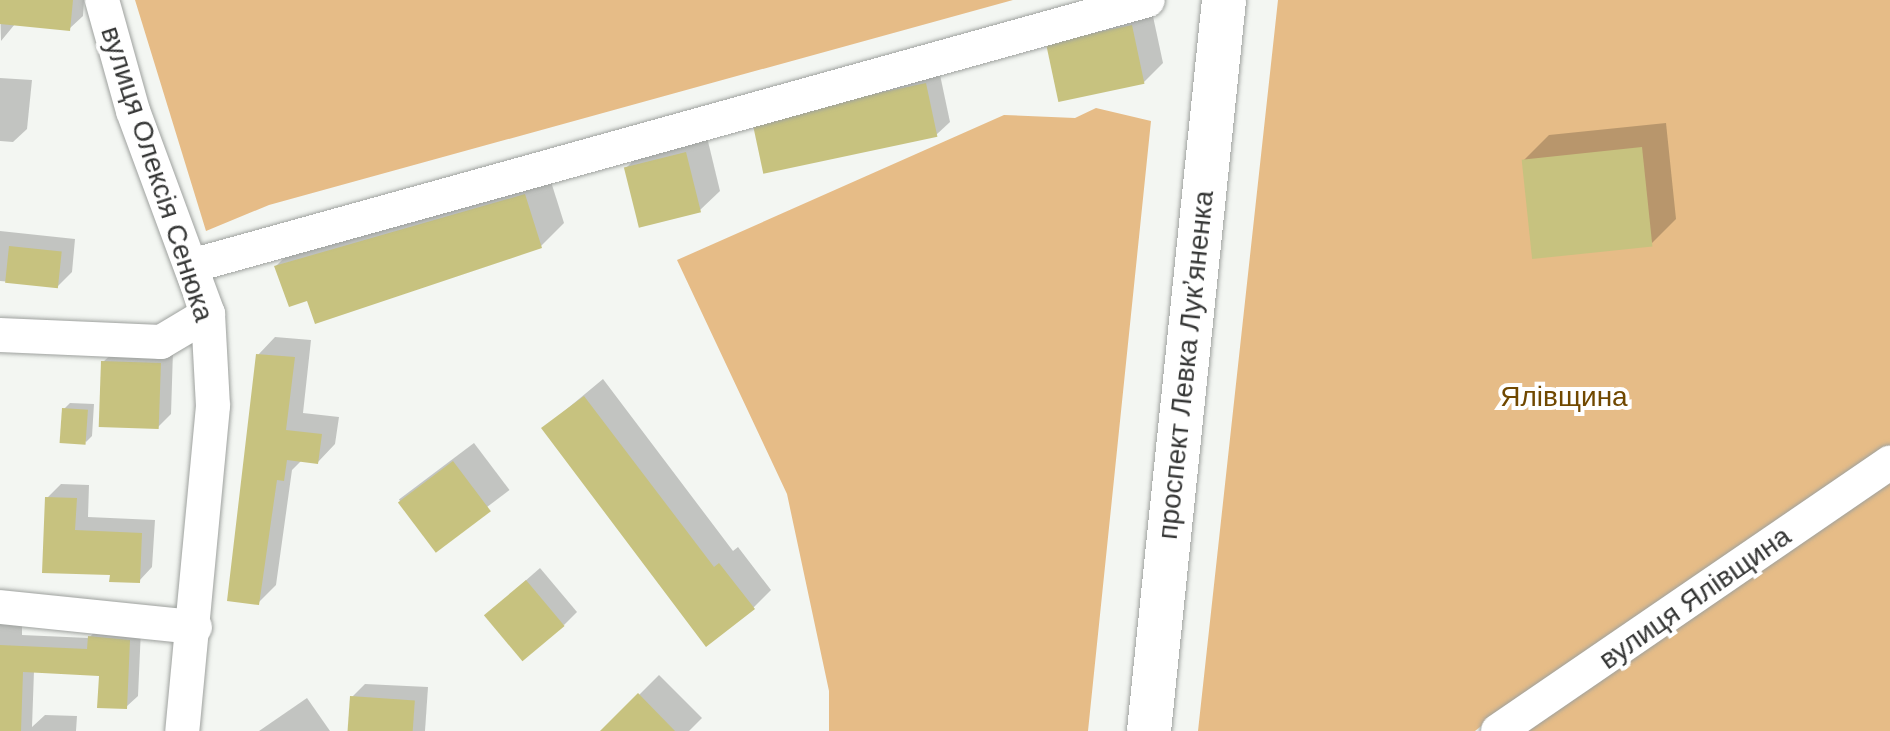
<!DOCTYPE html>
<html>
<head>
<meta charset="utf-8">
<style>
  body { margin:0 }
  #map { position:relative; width:1890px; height:731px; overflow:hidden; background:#f3f6f2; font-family:Helvetica,sans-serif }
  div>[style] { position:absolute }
  .green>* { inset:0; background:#e6bc87 }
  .shadow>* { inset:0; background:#0003; transform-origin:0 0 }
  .building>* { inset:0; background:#c7c27f; transform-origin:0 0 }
  .roads { filter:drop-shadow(0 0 2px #9ea19e) drop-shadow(0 0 2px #9ea19e) }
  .minor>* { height:34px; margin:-17px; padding:0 17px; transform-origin:17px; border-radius:17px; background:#fff }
  .secondary>* { height:44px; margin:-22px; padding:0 22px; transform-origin:22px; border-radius:22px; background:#fff }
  span { translate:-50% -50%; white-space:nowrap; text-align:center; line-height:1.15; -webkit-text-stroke:8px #fff; paint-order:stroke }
  .street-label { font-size:28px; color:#363736 }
  .park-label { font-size:28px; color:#704800 }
</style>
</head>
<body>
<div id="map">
  <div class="green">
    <i style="clip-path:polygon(135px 0,1013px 0,269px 205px,206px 231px)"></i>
    <i style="clip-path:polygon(1278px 0,1890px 0,1890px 731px,1528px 731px,1490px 719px,1475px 731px,1198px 731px)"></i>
    <i style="clip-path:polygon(1096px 108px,1151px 121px,1088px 731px,829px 731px,829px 691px,787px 494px,677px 260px,1004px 115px,1075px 118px)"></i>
  </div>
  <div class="shadow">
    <i style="clip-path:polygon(0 0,84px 0,83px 16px,69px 29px,15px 24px,1px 41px)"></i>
    <i style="clip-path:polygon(1151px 7px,1163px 63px,1144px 82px,1050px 49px,1069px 30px)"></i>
    <i style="clip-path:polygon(939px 70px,950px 122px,936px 135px,757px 131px,770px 117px)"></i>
    <i style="clip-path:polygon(0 78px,32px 80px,27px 129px,13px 142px,0 141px)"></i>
    <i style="clip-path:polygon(1666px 123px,1676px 219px,1651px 244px,1524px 160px,1549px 135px)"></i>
    <i style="clip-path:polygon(706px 133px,720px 191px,700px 210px,626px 168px,646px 148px)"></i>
    <i style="clip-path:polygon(548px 172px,564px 223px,541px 246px,308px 298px,276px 266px,299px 243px)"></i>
    <i style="clip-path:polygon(0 231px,75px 239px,72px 272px,58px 286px,0 281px)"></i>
    <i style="clip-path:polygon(275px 337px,311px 340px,303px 413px,339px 417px,335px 444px,318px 462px,302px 460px,292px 470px,276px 585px,258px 603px,258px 355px)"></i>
    <i style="clip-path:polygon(117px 349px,173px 351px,171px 414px,157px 428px,103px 362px)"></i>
    <i style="clip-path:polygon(603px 379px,733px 551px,738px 547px,771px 590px,753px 608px,544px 428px)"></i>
    <i style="clip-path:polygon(70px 403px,94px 404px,92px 436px,86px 442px,64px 409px)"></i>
    <i style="left:474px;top:443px;width:59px;height:94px;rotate:53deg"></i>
    <i style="clip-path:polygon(61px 484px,89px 485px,88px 517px,155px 520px,152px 567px,139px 581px,112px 574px,47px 498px)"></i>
    <i style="clip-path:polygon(540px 568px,577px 612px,564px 625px,501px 602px)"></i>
    <i style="clip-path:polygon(0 620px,22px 621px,22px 635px,89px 638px,101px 625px,141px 629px,138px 696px,126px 707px,101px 674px,34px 671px,32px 727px,45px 715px,77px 716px,76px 731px,0 731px)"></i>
    <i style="clip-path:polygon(659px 675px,702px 718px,689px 731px,603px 731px)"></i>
    <i style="clip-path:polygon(365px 684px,428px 687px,425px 731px,349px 731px,352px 697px)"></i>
    <i style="clip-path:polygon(307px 698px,330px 731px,259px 731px)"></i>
  </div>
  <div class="building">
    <i style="clip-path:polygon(0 0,73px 0,70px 31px,0 24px)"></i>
    <i style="left:1132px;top:25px;width:60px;height:88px;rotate:78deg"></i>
    <i style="left:926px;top:83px;width:55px;height:178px;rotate:78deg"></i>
    <i style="left:1642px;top:147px;width:100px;height:121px;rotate:84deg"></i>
    <i style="left:686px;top:152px;width:62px;height:64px;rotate:76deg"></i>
    <i style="clip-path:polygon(525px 194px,542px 248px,315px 324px,307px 301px,289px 307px,274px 266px)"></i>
    <i style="left:9px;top:246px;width:53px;height:37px;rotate:6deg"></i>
    <i style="clip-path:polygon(256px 354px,295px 357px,286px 430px,322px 434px,318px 464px,287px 460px,284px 481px,277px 480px,259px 605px,227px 601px)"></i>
    <i style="left:101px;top:361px;width:60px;height:66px;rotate:2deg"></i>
    <i style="clip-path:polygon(584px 396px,714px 567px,719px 563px,755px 609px,706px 647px,541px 428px)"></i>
    <i style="left:62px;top:408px;width:26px;height:35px;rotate:4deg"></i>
    <i style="left:453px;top:461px;width:63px;height:69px;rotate:53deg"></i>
    <i style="clip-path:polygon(45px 497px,77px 498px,75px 530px,142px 533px,140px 583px,109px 582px,110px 575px,42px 573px)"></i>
    <i style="left:526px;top:580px;width:60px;height:55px;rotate:50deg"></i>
    <i style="clip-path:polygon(88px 636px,130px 640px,127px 709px,97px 708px,99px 676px,23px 672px,21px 731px,0 731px,0 645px,87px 649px)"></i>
    <i style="clip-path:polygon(638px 693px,675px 731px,600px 731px)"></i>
    <i style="left:350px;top:696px;width:65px;height:35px;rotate:4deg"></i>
  </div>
  <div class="roads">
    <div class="minor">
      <i style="left:102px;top:0;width:115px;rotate:74.4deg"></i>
      <i style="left:133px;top:111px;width:216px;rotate:69.7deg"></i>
      <i style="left:208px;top:314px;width:92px;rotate:86.9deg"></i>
      <i style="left:213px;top:406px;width:326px;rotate:95.4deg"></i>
      <i style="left:191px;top:266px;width:993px;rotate:-15.53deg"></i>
      <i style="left:0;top:335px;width:161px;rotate:2.5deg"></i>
      <i style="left:161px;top:342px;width:55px;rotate:-30.8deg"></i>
      <i style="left:0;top:607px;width:196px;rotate:5.9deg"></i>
      <i style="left:1498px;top:731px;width:475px;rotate:-34.4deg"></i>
    </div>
    <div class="secondary">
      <i style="left:1149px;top:731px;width:735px;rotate:-84.14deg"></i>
    </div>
  </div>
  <div class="street-label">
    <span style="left:157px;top:174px;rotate:72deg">вулиця Олексія Сенюка</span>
    <span style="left:1186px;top:365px;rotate:-84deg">проспект Левка Лукʼяненка</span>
    <span style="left:1695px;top:598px;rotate:-35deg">вулиця Ялівщина</span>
  </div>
  <div class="park-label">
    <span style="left:1564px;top:397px">Ялівщина</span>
  </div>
</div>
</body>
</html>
